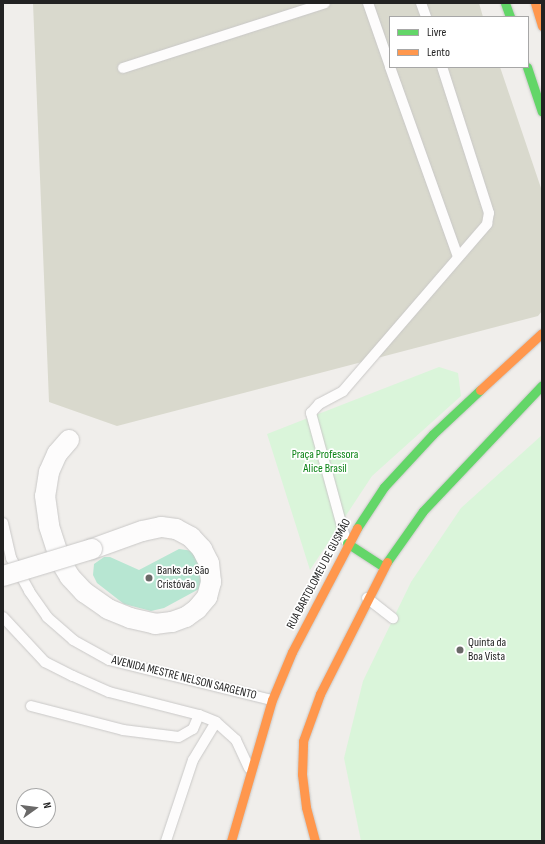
<!DOCTYPE html>
<html>
<head>
<meta charset="utf-8">
<style>
  body { margin:0 }
  #map { position:relative; width:545px; height:844px; overflow:hidden; background:#f0eeeb; font-family:"Sofia Sans Condensed",sans-serif }
  div>[style] { position:absolute }
  .construction>* { inset:0; background:#d9d9cd }
  .park>* { inset:0; background:#daf5da }
  .pitch>* { inset:0; background:#b7e6d2 }
  .roads { filter:drop-shadow(0 0 1px #c9c8c7) drop-shadow(0 0 1px #c9c8c7) }
  .lane>* { height:10px; margin:-5px; padding:0 5px; transform-origin:5px; border-radius:5px; background:#fdfcfc }
  .street>* { height:20px; margin:-10px; padding:0 10px; transform-origin:10px; border-radius:10px; background:#fdfcfc }
  .fast>* { height:9px; margin:-4.5px; padding:0 4.5px; transform-origin:4.5px; border-radius:4.5px; background:#63d668 }
  .slow>* { height:9px; margin:-4.5px; padding:0 4.5px; transform-origin:4.5px; border-radius:4.5px; background:#ff974d }
  .bridges { filter:drop-shadow(0 0 1px #c9c8c7) drop-shadow(0 0 1px #c9c8c7) }
  .street-bridge>* { height:20px; margin:-10px; padding:0 10px; transform-origin:10px; border-radius:10px; background:#fdfcfc }
  .dots>* { width:11px; height:11px; translate:-50% -50%; box-sizing:border-box; border:2px solid #fff; border-radius:50% }
  span { translate:-50% -50%; white-space:nowrap; text-align:center; line-height:1.15; -webkit-text-stroke:3.5px #fff; paint-order:stroke }
  .park-label { font-size:12px; color:#0c8416 }
  .poi-label { font-size:12px; color:#222 }
  .left { translate:0 -50%; text-align:left }
  .street-label { font-size:12px; color:#222 }
  .frame { position:absolute; inset:0; border:4px solid #222; pointer-events:none }
  .legend { position:absolute; left:389px; top:16px; width:140px; height:52px; box-sizing:border-box; background:#fff; border:1px solid #a7a7a7; margin:0; padding:5px 7px; list-style:none; font-size:12px; color:#222 }
  .legend li { display:flex; align-items:center; gap:8px; height:20px }
  .legend b { width:20px; border:1px solid #a7a7a7 }
  .north { position:absolute; left:16px; top:788px; width:40px; height:40px; box-sizing:border-box; background:#fff; border:1px solid #a7a7a7; border-radius:50%; rotate:76deg; font-size:11px; font-weight:700; line-height:16px; text-align:center; color:#222 }
  .north::after { content:''; display:block; margin:auto; width:14px; height:18px; background:#6a6968; clip-path:polygon(50% 0,100% 100%,50% 72%,0 100%) }
</style>
</head>
<body>
<div id="map">
  <div class="construction">
    <i style="clip-path:polygon(33px 3px,479px 3px,483px 17px,390px 17px,390px 67px,500px 67px,542px 191px,542px 311px,538px 316px,117px 426px,49px 402px)"></i>
  </div>
  <div class="park">
    <i style="clip-path:polygon(439px 367px,458px 373px,461px 396px,372px 476px,310px 570px,267px 434px)"></i>
    <i style="clip-path:polygon(542px 435px,542px 841px,361px 841px,344px 758px,363px 681px,411px 582px,461px 508px)"></i>
  </div>
  <div class="pitch">
    <i style="clip-path:polygon(179px 549px,193px 551px,204px 575px,199px 589px,164px 608px,151px 611px,124px 604px,97px 583px,93px 575px,94px 564px,104px 557px,110px 557px,139px 570px)"></i>
  </div>
  <div class="roads">
    <div class="lane">
      <i style="left:368px;top:3px;width:67px;rotate:70.8deg"></i>
      <i style="left:421px;top:3px;width:15px;rotate:70deg"></i>
      <i style="left:390px;top:67px;width:202px;rotate:70.3deg"></i>
      <i style="left:123px;top:68px;width:212px;rotate:-17.8deg"></i>
      <i style="left:3px;top:523px;width:36px;rotate:77deg"></i>
      <i style="left:11px;top:558px;width:38px;rotate:61deg"></i>
      <i style="left:29px;top:591px;width:32px;rotate:55deg"></i>
      <i style="left:47px;top:617px;width:35px;rotate:41deg"></i>
      <i style="left:73px;top:640px;width:41px;rotate:29.1deg"></i>
      <i style="left:109px;top:660px;width:168px;rotate:13.8deg"></i>
      <i style="left:346px;top:541px;width:133px;rotate:-105.3deg"></i>
      <i style="left:311px;top:413px;width:12px;rotate:-48deg"></i>
      <i style="left:319px;top:404px;width:27px;rotate:-28deg"></i>
      <i style="left:343px;top:391px;width:221px;rotate:-49.2deg"></i>
      <i style="left:487px;top:224px;width:11px;rotate:-80deg"></i>
      <i style="left:489px;top:213px;width:153px;rotate:-107.8deg"></i>
      <i style="left:367px;top:598px;width:33px;rotate:38deg"></i>
      <i style="left:3px;top:617px;width:62px;rotate:47deg"></i>
      <i style="left:45px;top:662px;width:31px;rotate:27deg"></i>
      <i style="left:73px;top:676px;width:39px;rotate:24deg"></i>
      <i style="left:109px;top:692px;width:93px;rotate:14.3deg"></i>
      <i style="left:199px;top:715px;width:18px;rotate:22deg"></i>
      <i style="left:216px;top:722px;width:27px;rotate:42deg"></i>
      <i style="left:236px;top:740px;width:31px;rotate:65deg"></i>
      <i style="left:31px;top:706px;width:95px;rotate:14.6deg"></i>
      <i style="left:123px;top:730px;width:56px;rotate:7.1deg"></i>
      <i style="left:179px;top:737px;width:16px;rotate:-30deg"></i>
      <i style="left:193px;top:729px;width:15px;rotate:-67deg"></i>
      <i style="left:166px;top:841px;width:85px;rotate:-71.6deg"></i>
      <i style="left:193px;top:760px;width:44px;rotate:-58.8deg"></i>
    </div>
    <div class="street">
      <i style="left:69px;top:440px;width:18px;rotate:131deg"></i>
      <i style="left:57px;top:454px;width:20px;rotate:114deg"></i>
      <i style="left:49px;top:472px;width:24px;rotate:99deg"></i>
      <i style="left:45px;top:496px;width:30px;rotate:82deg"></i>
      <i style="left:49px;top:526px;width:38px;rotate:72deg"></i>
      <i style="left:61px;top:562px;width:17px;rotate:59deg"></i>
      <i style="left:70px;top:577px;width:21px;rotate:47deg"></i>
      <i style="left:84px;top:592px;width:29px;rotate:35deg"></i>
      <i style="left:108px;top:609px;width:24px;rotate:22deg"></i>
      <i style="left:130px;top:618px;width:26px;rotate:13deg"></i>
      <i style="left:155px;top:624px;width:17px;rotate:-7deg"></i>
      <i style="left:172px;top:622px;width:15px;rotate:-20deg"></i>
      <i style="left:186px;top:617px;width:14px;rotate:-36deg"></i>
      <i style="left:197px;top:609px;width:16px;rotate:-50deg"></i>
      <i style="left:207px;top:597px;width:16px;rotate:-75deg"></i>
      <i style="left:211px;top:582px;width:19px;rotate:-96deg"></i>
      <i style="left:209px;top:563px;width:16px;rotate:-117deg"></i>
      <i style="left:202px;top:549px;width:16px;rotate:-133deg"></i>
      <i style="left:191px;top:537px;width:17px;rotate:-152deg"></i>
      <i style="left:176px;top:529px;width:15px;rotate:-172deg"></i>
      <i style="left:161px;top:527px;width:19px;rotate:168deg"></i>
      <i style="left:142px;top:531px;width:53px;rotate:160.2deg"></i>
    </div>
    <div class="fast">
      <i style="left:505px;top:3px;width:15px;rotate:70deg"></i>
      <i style="left:527px;top:67px;width:47px;rotate:71.6deg"></i>
      <i style="left:357px;top:528px;width:49px;rotate:-56.6deg"></i>
      <i style="left:384px;top:487px;width:72px;rotate:-47.2deg"></i>
      <i style="left:433px;top:434px;width:64px;rotate:-43.1deg"></i>
      <i style="left:347px;top:543px;width:44px;rotate:33deg"></i>
      <i style="left:387px;top:562px;width:62px;rotate:-54.8deg"></i>
      <i style="left:423px;top:511px;width:173px;rotate:-46.6deg"></i>
    </div>
    <div class="slow">
      <i style="left:535px;top:3px;width:24px;rotate:73deg"></i>
      <i style="left:480px;top:390px;width:84px;rotate:-42.6deg"></i>
      <i style="left:231px;top:841px;width:147px;rotate:-73.8deg"></i>
      <i style="left:272px;top:700px;width:52px;rotate:-67.4deg"></i>
      <i style="left:292px;top:652px;width:140px;rotate:-62.3deg"></i>
      <i style="left:315px;top:841px;width:35px;rotate:-105deg"></i>
      <i style="left:306px;top:807px;width:33px;rotate:-97deg"></i>
      <i style="left:302px;top:774px;width:33px;rotate:-88deg"></i>
      <i style="left:303px;top:741px;width:50px;rotate:-70.1deg"></i>
      <i style="left:320px;top:694px;width:148px;rotate:-63.1deg"></i>
    </div>
  </div>
  <div class="bridges">
    <div class="street-bridge">
      <i style="left:3px;top:576px;width:93px;rotate:-16.9deg"></i>
    </div>
  </div>
  <div class="dots">
    <i style="left:149px;top:578px;background:#6a6968"></i>
    <i style="left:460px;top:650px;background:#6a6968"></i>
  </div>
  <div class="park-label">
    <span style="left:325px;top:462px">Praça Professora<br>Alice Brasil</span>
  </div>
  <div class="poi-label">
    <span class="left" style="left:157px;top:578px">Banks de São<br>Cristóvão</span>
    <span class="left" style="left:468px;top:650px">Quinta da<br>Boa Vista</span>
  </div>
  <div class="street-label">
    <span style="left:319px;top:574px;rotate:-62deg">RUA BARTOLOMEU DE GUSMÃO</span>
    <span style="left:184px;top:678px;rotate:14deg">AVENIDA MESTRE NELSON SARGENTO</span>
  </div>
  <div class="frame"></div>
  <ul class="legend">
  <li><b style="height:5px;background:#63d668"></b>Livre</li>
  <li><b style="height:5px;background:#ff974d"></b>Lento</li>
  </ul>
  <div class="north">N</div>
</div>
</body>
</html>
